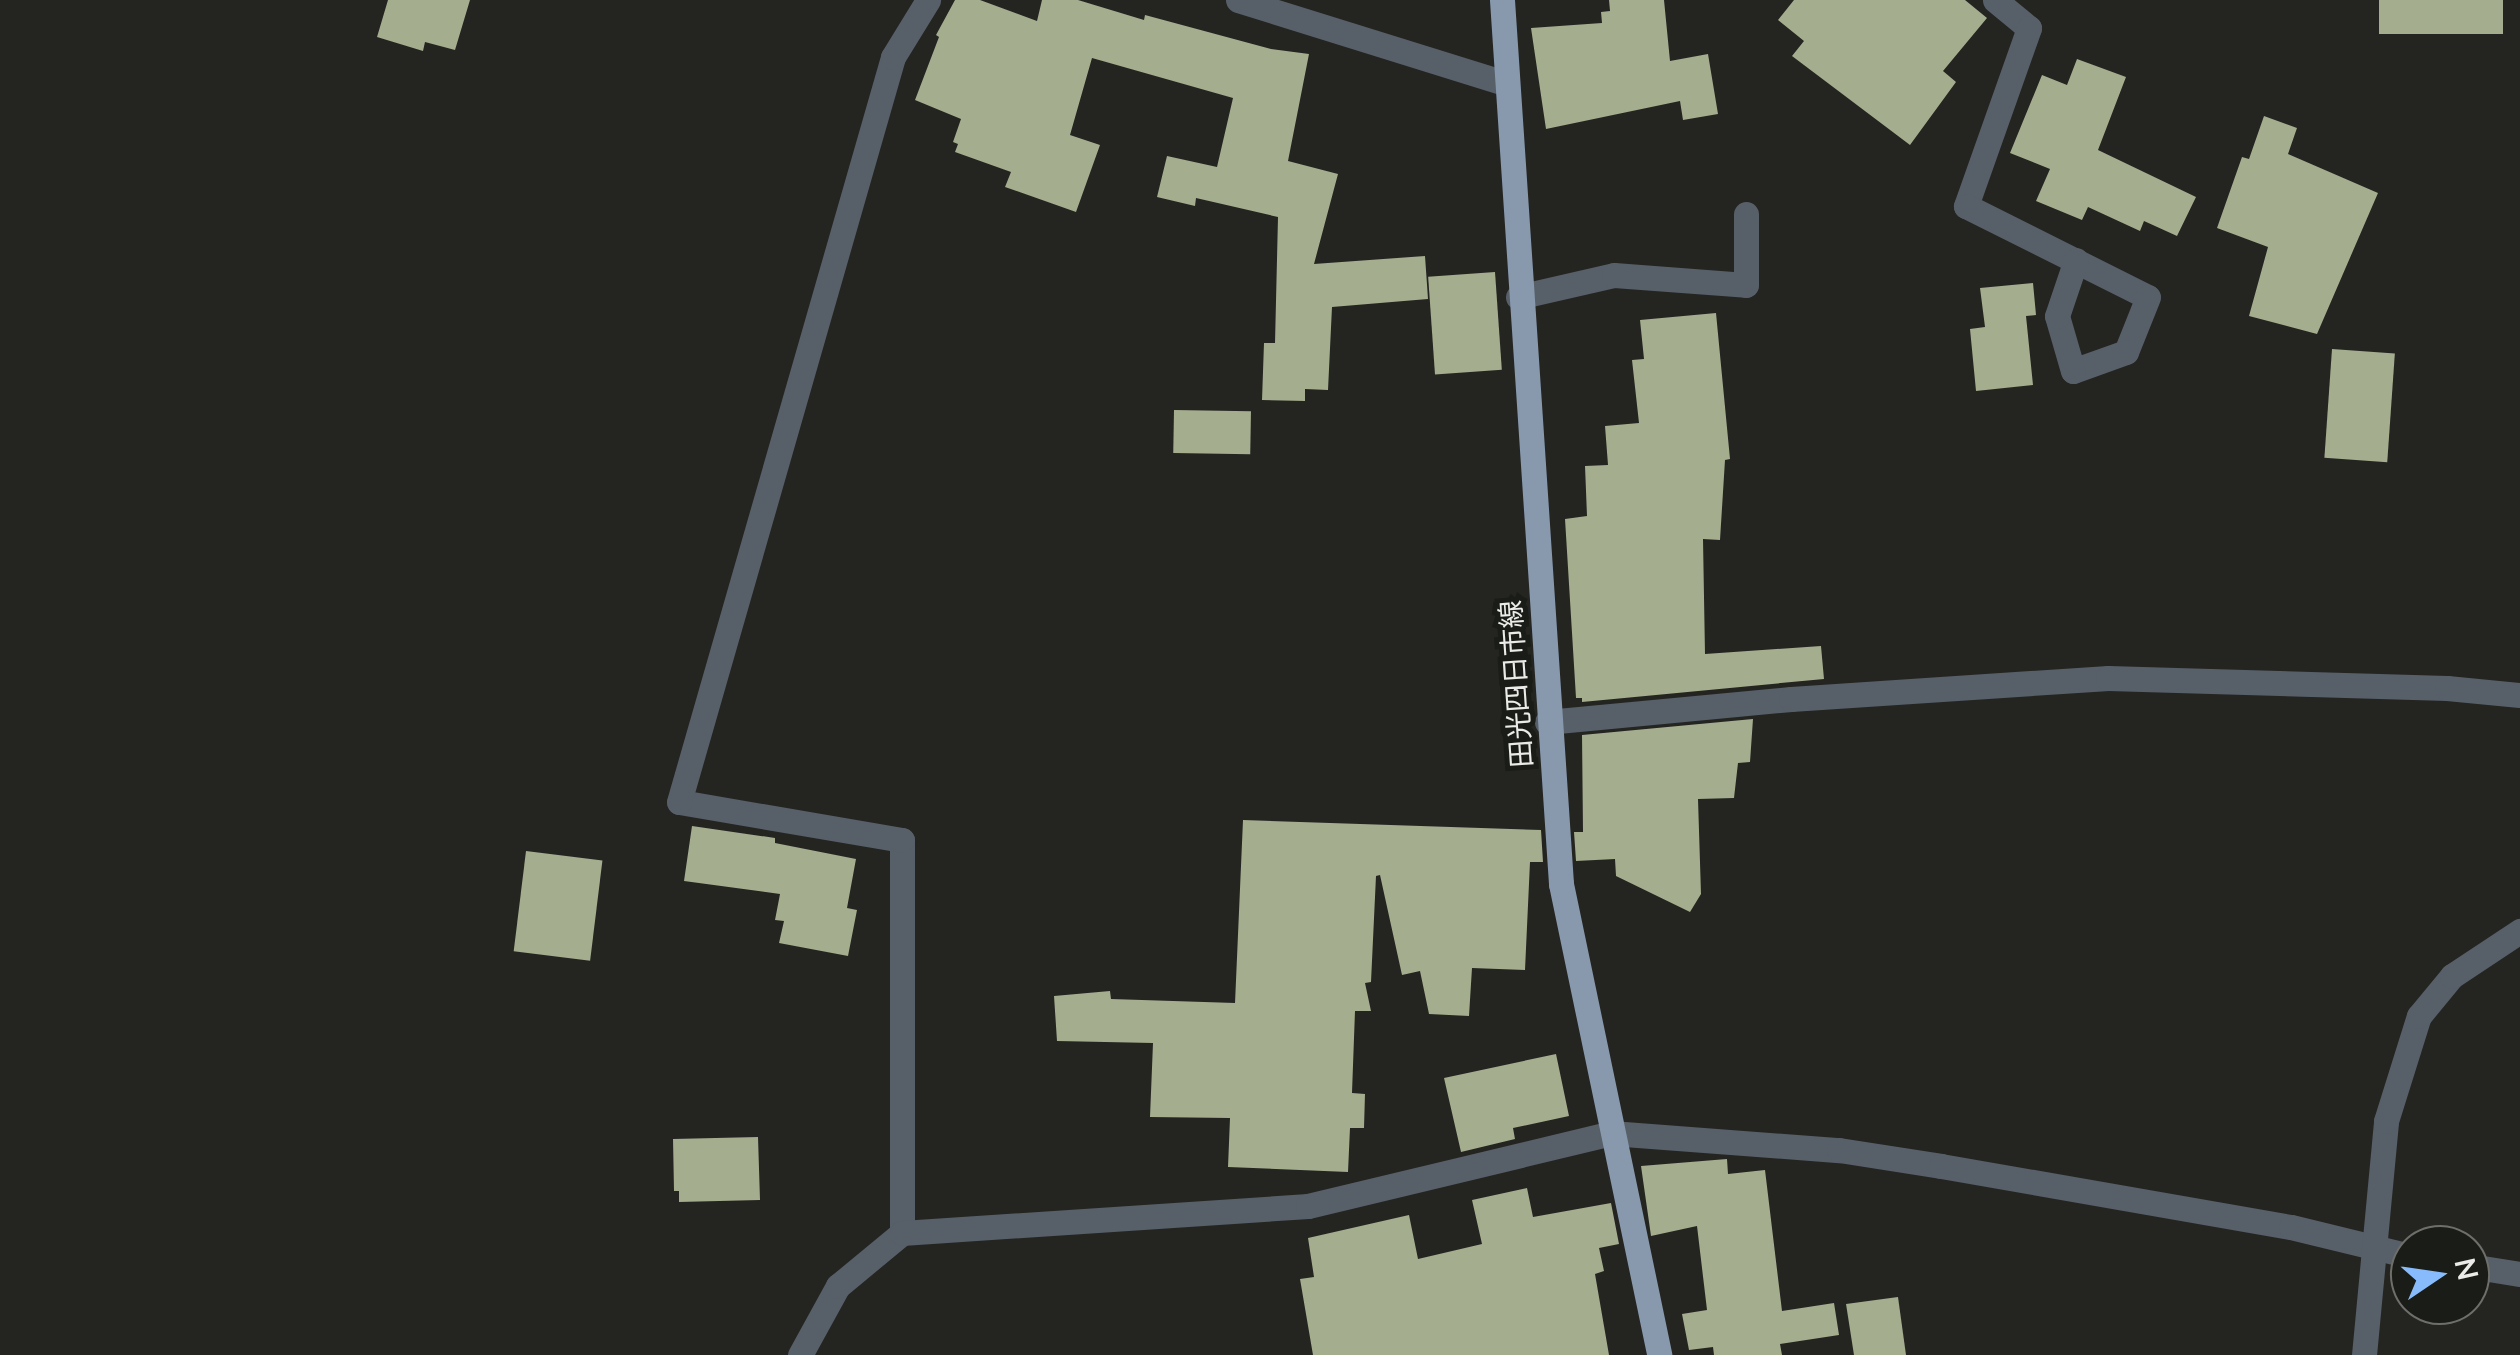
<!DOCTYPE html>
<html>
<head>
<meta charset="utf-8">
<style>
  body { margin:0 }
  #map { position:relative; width:2520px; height:1355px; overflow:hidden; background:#242521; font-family:Lato,"Noto Sans JP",sans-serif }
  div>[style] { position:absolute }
  .building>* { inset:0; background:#a4ad8e; transform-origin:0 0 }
  .minor>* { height:25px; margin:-12.5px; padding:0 12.5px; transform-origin:12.5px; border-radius:12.5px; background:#575f69 }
  .major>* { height:25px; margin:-12.5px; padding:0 12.5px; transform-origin:12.5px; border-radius:12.5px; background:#8899ae }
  span { translate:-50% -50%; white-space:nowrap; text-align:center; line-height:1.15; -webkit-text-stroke:10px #1a1c17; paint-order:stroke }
  .street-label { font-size:28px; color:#ebece9 }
  .north { position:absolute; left:2390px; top:1225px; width:100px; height:100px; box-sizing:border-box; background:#1a1c17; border:2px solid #6e6f6b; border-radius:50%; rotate:77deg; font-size:28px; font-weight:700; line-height:40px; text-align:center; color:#ebece9 }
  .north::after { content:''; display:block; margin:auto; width:35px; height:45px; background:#88bbfc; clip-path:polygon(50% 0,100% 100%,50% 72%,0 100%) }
</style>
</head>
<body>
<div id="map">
  <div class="building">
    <i style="clip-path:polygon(388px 0,470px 0,455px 50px,425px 42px,423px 51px,377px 37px)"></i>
    <i style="clip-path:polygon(955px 0,980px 0,1037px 21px,1042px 0,1078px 0,1144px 20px,1145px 15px,1271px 49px,1309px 54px,1288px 161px,1338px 174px,1314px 264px,1425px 256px,1428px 299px,1332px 307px,1328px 390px,1305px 389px,1305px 401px,1262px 400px,1264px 343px,1275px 343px,1278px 217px,1196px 198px,1195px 206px,1157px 197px,1167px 156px,1217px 167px,1233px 98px,1092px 58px,1070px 135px,1100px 145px,1076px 212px,1005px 187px,1011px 172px,955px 152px,958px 144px,953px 142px,961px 119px,915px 100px,939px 37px,936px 35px)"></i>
    <i style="clip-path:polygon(1609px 0,1664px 0,1670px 61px,1708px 54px,1718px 114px,1683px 120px,1680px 101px,1546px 129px,1531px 28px,1602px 23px,1601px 12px,1610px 11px)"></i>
    <i style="clip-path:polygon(1794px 0,1965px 0,1987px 18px,1943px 71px,1956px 82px,1910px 145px,1792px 56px,1804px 41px,1778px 20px)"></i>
    <i style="left:2379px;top:0;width:124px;height:34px"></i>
    <i style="clip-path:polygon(2077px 59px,2126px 77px,2098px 150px,2196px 197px,2177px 236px,2144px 221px,2140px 231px,2088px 207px,2082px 220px,2036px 201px,2050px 169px,2010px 153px,2042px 75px,2067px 85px)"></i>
    <i style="clip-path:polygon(2264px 116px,2297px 128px,2288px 154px,2378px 193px,2317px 334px,2249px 316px,2268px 247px,2217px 228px,2242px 157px,2249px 159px)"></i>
    <i style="left:1495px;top:272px;width:98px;height:67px;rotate:86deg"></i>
    <i style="clip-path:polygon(2033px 283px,2036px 315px,2026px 316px,2033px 385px,1976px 391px,1970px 329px,1985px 327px,1980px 288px)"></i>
    <i style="clip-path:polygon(1716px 313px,1730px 459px,1725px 460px,1720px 540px,1703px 539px,1705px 654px,1821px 646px,1824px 679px,1582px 702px,1582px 698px,1576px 698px,1565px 519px,1587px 516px,1585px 466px,1608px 465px,1605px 426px,1639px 423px,1632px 360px,1644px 359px,1640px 320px)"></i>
    <i style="left:2332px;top:349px;width:63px;height:109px;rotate:4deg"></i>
    <i style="left:1174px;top:410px;width:77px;height:43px;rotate:1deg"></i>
    <i style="clip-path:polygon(1753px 719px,1750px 762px,1738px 763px,1734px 798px,1698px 799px,1701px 894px,1690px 912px,1616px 876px,1615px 859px,1576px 861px,1574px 832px,1583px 832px,1582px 735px)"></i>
    <i style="clip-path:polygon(1243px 820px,1541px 830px,1543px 862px,1530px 862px,1525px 970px,1472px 968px,1469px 1016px,1429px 1014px,1420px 971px,1402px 975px,1380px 875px,1376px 876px,1371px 982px,1365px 983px,1371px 1011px,1355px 1011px,1352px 1093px,1365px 1094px,1364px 1128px,1350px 1128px,1348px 1172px,1228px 1167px,1230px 1118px,1150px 1117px,1153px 1043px,1057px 1041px,1054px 996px,1110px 991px,1111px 999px,1235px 1003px)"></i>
    <i style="clip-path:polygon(692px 826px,775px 838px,775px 843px,856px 859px,847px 908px,857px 910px,848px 956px,779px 943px,784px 921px,775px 920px,780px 894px,684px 881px)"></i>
    <i style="left:526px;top:851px;width:77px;height:101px;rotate:7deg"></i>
    <i style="clip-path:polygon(1556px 1054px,1569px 1116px,1513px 1128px,1515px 1139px,1461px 1152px,1444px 1078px)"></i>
    <i style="clip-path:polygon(758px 1137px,760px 1200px,679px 1202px,679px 1191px,674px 1191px,673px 1139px)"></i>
    <i style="clip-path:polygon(1727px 1159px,1728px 1174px,1765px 1170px,1782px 1311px,1834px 1303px,1839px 1335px,1780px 1344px,1782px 1355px,1714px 1355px,1713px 1347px,1689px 1350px,1682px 1314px,1707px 1310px,1697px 1226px,1651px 1236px,1641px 1166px)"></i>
    <i style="clip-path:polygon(1527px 1188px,1533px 1217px,1611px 1203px,1619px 1244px,1599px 1248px,1604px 1271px,1595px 1274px,1609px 1355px,1313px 1355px,1300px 1279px,1314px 1277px,1308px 1238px,1409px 1215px,1418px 1259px,1482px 1244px,1472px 1200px)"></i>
    <i style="clip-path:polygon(1898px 1297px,1906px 1355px,1854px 1355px,1846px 1304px)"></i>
  </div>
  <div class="minor">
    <i style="left:1238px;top:0;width:280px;rotate:17.3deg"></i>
    <i style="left:1995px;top:0;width:44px;rotate:39.5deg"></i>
    <i style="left:2029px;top:28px;width:189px;rotate:109.5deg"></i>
    <i style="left:1966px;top:206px;width:203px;rotate:26.6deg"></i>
    <i style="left:2148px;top:297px;width:59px;rotate:111.8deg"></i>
    <i style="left:2126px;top:352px;width:56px;rotate:160.3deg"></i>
    <i style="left:2073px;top:371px;width:57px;rotate:-106.2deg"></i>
    <i style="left:2057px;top:316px;width:59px;rotate:-71.3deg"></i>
    <i style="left:1518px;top:297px;width:98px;rotate:-12.9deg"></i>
    <i style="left:1614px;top:275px;width:132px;rotate:4.3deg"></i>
    <i style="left:1746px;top:285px;width:71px;rotate:-90deg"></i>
    <i style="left:1547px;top:722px;width:245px;rotate:-5.4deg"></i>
    <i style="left:1791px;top:699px;width:318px;rotate:-3.8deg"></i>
    <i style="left:2108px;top:678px;width:339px;rotate:1.7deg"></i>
    <i style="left:2447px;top:688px;width:73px;rotate:5.5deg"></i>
    <i style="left:902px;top:1233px;width:393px;rotate:-90deg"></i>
    <i style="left:902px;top:840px;width:226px;rotate:-170.3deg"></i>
    <i style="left:679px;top:802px;width:775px;rotate:-73.97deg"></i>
    <i style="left:893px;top:57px;width:67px;rotate:-58.4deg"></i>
    <i style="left:2470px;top:1266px;width:51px;rotate:9.1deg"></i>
    <i style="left:800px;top:1355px;width:79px;rotate:-61.2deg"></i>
    <i style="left:838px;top:1286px;width:83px;rotate:-39.6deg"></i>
    <i style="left:902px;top:1233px;width:407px;rotate:-3.8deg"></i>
    <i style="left:1308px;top:1206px;width:312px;rotate:-13.5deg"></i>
    <i style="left:1611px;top:1133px;width:229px;rotate:4.3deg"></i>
    <i style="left:1839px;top:1150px;width:103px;rotate:8.9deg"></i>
    <i style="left:1941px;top:1166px;width:355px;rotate:9.9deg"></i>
    <i style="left:2291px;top:1227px;width:122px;rotate:13.7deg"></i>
    <i style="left:2364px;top:1355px;width:235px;rotate:-84.6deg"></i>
    <i style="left:2386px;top:1121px;width:110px;rotate:-72.6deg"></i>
    <i style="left:2419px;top:1016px;width:52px;rotate:-50.5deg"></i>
    <i style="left:2452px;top:976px;width:82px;rotate:-33.5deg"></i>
  </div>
  <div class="major">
    <i style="left:1502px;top:0;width:886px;rotate:86.18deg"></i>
    <i style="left:1561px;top:884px;width:481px;rotate:78.2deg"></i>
  </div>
  <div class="street-label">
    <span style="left:1515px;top:684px;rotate:-94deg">田光四日市線</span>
  </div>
  <div class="north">N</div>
</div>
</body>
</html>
